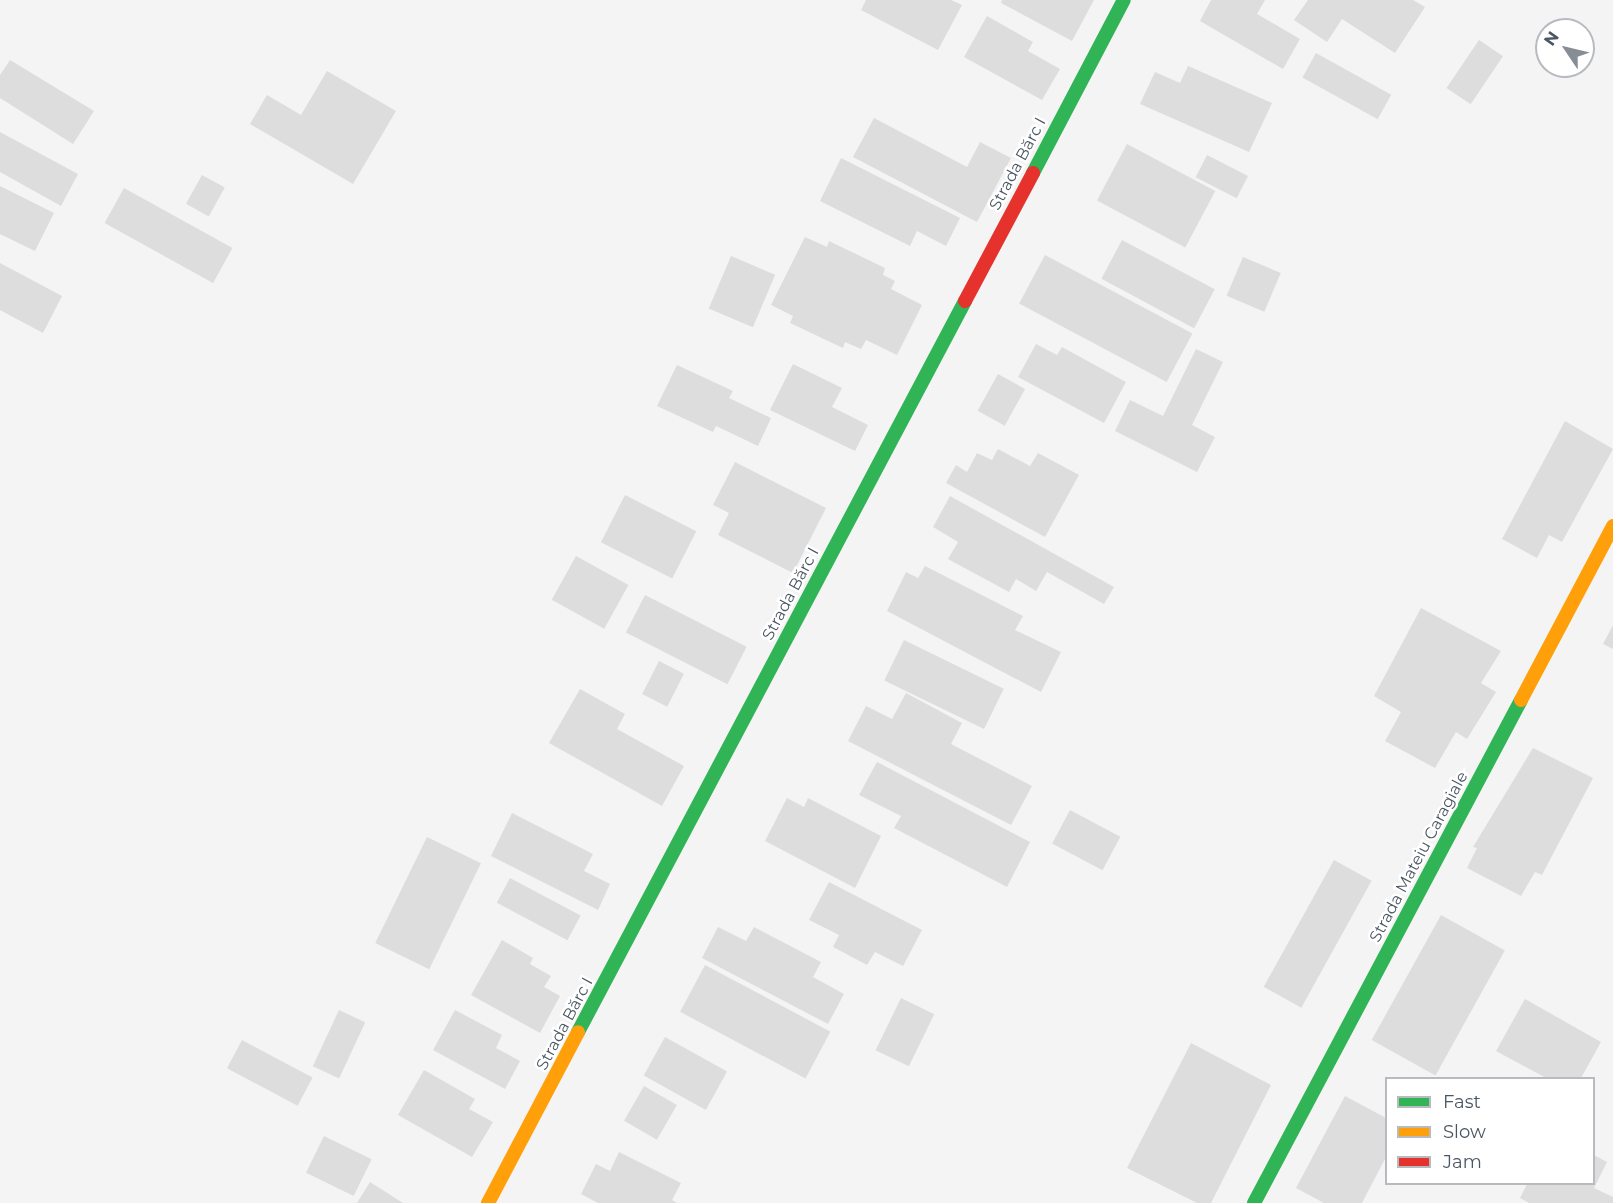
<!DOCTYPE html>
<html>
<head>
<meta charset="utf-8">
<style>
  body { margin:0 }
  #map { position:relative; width:1613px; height:1203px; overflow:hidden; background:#f4f4f4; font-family:Montserrat,sans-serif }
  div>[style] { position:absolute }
  .building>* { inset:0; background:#ddddde; transform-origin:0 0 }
  .fast>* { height:14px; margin:-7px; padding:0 7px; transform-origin:7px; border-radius:7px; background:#30b455 }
  .slow>* { height:14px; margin:-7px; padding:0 7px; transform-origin:7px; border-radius:7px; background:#ff9f0a }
  .jam>* { height:14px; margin:-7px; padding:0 7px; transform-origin:7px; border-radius:7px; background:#e5322d }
  span { translate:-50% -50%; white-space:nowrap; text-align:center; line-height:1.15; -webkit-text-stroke:5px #fff; paint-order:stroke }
  .street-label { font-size:16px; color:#4a5661 }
  .legend { position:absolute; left:1385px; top:1077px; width:210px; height:108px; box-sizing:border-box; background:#fff; border:2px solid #b7bbc0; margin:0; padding:8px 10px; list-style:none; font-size:18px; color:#4a5661 }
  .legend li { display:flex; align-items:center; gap:12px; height:30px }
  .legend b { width:30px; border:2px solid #b7bbc0 }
  .north { position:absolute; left:1535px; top:18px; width:60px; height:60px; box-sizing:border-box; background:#fff; border:2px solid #b7bbc0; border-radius:50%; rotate:305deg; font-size:16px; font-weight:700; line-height:24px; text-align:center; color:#4a5661 }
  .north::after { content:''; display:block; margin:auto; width:21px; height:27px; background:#868d94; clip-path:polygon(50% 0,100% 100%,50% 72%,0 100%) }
</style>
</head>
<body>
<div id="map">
  <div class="building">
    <i style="clip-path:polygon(866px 0,951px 0,962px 5px,938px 50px,861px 10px)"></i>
    <i style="clip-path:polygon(1002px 0,1094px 0,1072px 41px,1001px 3px)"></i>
    <i style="clip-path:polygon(1211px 0,1265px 0,1257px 14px,1300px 39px,1283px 69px,1200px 21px)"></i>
    <i style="clip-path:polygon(1308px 0,1413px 0,1425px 7px,1395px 53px,1342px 19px,1327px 42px,1294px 20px)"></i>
    <i style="clip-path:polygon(987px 16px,1033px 42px,1028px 51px,1060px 69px,1042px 100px,964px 57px)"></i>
    <i style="left:1479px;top:40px;width:29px;height:58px;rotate:34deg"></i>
    <i style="left:1316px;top:53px;width:86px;height:28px;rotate:29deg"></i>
    <i style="clip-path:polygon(10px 60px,94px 111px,73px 144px,0 98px,0 75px)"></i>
    <i style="clip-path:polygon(1188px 66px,1272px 103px,1249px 152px,1140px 104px,1155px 72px,1180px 83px)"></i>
    <i style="clip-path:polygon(327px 71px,396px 111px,353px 184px,250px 124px,267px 95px,301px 115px)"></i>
    <i style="clip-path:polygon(874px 118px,967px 167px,980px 142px,1011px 158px,977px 222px,853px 157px)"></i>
    <i style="clip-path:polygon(0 132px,78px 174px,61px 206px,0 172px)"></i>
    <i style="left:1127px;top:144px;width:100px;height:64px;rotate:28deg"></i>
    <i style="left:1207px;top:155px;width:46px;height:25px;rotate:27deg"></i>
    <i style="clip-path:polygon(841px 158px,960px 218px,946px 246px,917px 231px,910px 246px,820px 201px)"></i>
    <i style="left:202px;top:175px;width:26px;height:33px;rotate:29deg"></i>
    <i style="clip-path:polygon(0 186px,54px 213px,35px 251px,0 234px)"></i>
    <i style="left:124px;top:188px;width:124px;height:40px;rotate:29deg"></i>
    <i style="clip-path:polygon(805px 237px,827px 247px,829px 241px,885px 268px,883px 275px,895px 281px,891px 289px,922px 305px,897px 355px,866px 340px,861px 349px,845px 342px,843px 348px,790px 323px,793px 316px,771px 305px)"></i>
    <i style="left:1122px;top:240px;width:105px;height:44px;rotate:28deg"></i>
    <i style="left:1045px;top:255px;width:167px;height:55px;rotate:28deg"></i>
    <i style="left:731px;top:256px;width:48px;height:57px;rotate:23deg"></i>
    <i style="left:1243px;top:257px;width:41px;height:42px;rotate:23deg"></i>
    <i style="clip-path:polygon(0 263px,62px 296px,43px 333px,0 310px)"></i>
    <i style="clip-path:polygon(1036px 344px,1057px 355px,1062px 347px,1126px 382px,1104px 423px,1018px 377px)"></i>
    <i style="clip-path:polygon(1196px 349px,1223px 362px,1192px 425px,1215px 437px,1197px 472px,1115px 431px,1130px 400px,1163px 416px)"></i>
    <i style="clip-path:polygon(793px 364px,842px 388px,832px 407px,868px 425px,855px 451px,770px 410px)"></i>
    <i style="clip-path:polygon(677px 365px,733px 391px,729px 398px,771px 418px,758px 446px,716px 426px,713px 432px,657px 406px)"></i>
    <i style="left:998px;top:374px;width:31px;height:42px;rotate:29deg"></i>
    <i style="clip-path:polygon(1565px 421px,1613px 449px,1562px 542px,1549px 535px,1537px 558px,1502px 539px)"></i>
    <i style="clip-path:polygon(998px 449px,1030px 466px,1038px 453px,1079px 475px,1045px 537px,946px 483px,956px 465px,967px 472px,977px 453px,992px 460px)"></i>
    <i style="clip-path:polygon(735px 462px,826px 508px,793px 573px,718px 535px,729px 513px,713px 505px)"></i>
    <i style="left:625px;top:495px;width:80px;height:53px;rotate:27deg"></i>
    <i style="clip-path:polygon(950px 496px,1114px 587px,1104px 604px,1047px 572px,1036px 591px,1016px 579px,1009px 592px,948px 559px,958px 542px,933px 527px)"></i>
    <i style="left:576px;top:556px;width:60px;height:50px;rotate:29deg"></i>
    <i style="clip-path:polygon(925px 566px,1023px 616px,1015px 630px,1061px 652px,1041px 692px,887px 611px,906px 572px,918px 578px)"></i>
    <i style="left:645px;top:595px;width:114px;height:42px;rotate:27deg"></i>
    <i style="clip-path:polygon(1421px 608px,1501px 651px,1481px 683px,1496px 692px,1467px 739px,1456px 732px,1435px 768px,1385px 741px,1401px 712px,1374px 696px)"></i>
    <i style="clip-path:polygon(1613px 625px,1613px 649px,1603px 644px)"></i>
    <i style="left:904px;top:640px;width:111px;height:45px;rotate:26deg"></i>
    <i style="left:659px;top:661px;width:28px;height:37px;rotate:27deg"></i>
    <i style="clip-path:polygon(580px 689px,625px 714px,617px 729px,684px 766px,662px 806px,549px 743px)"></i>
    <i style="clip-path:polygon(906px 693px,962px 723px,951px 744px,1032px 786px,1011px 825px,848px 741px,866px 706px,892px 719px)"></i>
    <i style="clip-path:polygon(1533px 748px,1593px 778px,1542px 875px,1535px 872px,1521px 896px,1467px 868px,1477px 848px,1473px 847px)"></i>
    <i style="clip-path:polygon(877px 762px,1030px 842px,1007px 887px,894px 828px,901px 816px,859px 795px)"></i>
    <i style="clip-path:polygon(787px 798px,804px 807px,808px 798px,881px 836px,855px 888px,765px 841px)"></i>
    <i style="left:1070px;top:810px;width:57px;height:38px;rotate:28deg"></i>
    <i style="clip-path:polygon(512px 813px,593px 854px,584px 871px,610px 884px,598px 910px,491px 856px)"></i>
    <i style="left:427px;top:837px;width:60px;height:118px;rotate:26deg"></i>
    <i style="left:1334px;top:860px;width:43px;height:145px;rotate:29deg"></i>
    <i style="left:510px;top:878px;width:80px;height:28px;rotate:28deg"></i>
    <i style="clip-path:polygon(829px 882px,922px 930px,903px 966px,875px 952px,867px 965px,833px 947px,839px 935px,809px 920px)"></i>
    <i style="left:1441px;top:915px;width:73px;height:143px;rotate:29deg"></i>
    <i style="clip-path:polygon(718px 927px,746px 941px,754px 927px,821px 962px,813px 977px,844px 994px,828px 1024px,702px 958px)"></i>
    <i style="clip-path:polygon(502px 940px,533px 958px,530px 964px,551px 976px,544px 987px,560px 996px,540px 1033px,471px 995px)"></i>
    <i style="left:705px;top:965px;width:142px;height:53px;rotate:28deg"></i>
    <i style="left:901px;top:998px;width:37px;height:58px;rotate:26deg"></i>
    <i style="clip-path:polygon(1525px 999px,1601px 1042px,1581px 1078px,1546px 1078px,1496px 1051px)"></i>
    <i style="left:339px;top:1010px;width:29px;height:62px;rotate:25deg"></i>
    <i style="clip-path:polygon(455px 1010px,502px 1035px,496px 1048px,520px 1061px,505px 1089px,433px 1050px)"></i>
    <i style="left:665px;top:1037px;width:71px;height:44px;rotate:29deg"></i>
    <i style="left:242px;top:1040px;width:80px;height:32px;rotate:28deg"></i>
    <i style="clip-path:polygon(1191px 1043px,1271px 1085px,1211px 1203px,1197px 1203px,1127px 1168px)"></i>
    <i style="clip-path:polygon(424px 1070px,475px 1099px,469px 1109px,493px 1122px,472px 1157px,398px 1115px)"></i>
    <i style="left:644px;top:1086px;width:38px;height:40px;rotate:30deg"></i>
    <i style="clip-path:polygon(1345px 1096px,1386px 1118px,1386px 1157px,1362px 1203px,1324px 1203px,1296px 1188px)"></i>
    <i style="left:324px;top:1136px;width:53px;height:41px;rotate:26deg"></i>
    <i style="clip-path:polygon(619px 1152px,681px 1183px,672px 1200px,677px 1203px,598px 1203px,581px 1194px,596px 1164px,610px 1171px)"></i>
    <i style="clip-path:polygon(1594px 1155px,1607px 1162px,1594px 1188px,1613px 1197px,1613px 1203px,1529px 1203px,1520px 1198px,1527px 1184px,1594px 1184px)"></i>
    <i style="clip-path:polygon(370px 1182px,403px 1203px,357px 1203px)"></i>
  </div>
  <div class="fast">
    <i style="left:1033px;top:173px;width:195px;rotate:-62.3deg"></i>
    <i style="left:578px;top:1032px;width:827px;rotate:-62.1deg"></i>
    <i style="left:1254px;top:1203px;width:569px;rotate:-62.04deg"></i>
  </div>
  <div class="slow">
    <i style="left:1521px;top:700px;width:197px;rotate:-62.1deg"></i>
    <i style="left:488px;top:1203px;width:193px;rotate:-62.2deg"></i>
  </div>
  <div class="jam">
    <i style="left:965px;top:301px;width:145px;rotate:-62deg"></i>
  </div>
  <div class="street-label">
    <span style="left:1018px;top:164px;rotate:-62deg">Strada Bărc I</span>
    <span style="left:791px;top:594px;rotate:-62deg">Strada Bărc I</span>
    <span style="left:1419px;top:857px;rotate:-62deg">Strada Mateiu Caragiale</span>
    <span style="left:565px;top:1024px;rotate:-62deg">Strada Bărc I</span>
  </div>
  <ul class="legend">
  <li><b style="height:8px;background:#30b455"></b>Fast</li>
  <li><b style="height:8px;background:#ff9f0a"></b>Slow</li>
  <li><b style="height:8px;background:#e5322d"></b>Jam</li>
  </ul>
  <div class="north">N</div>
</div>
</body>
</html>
